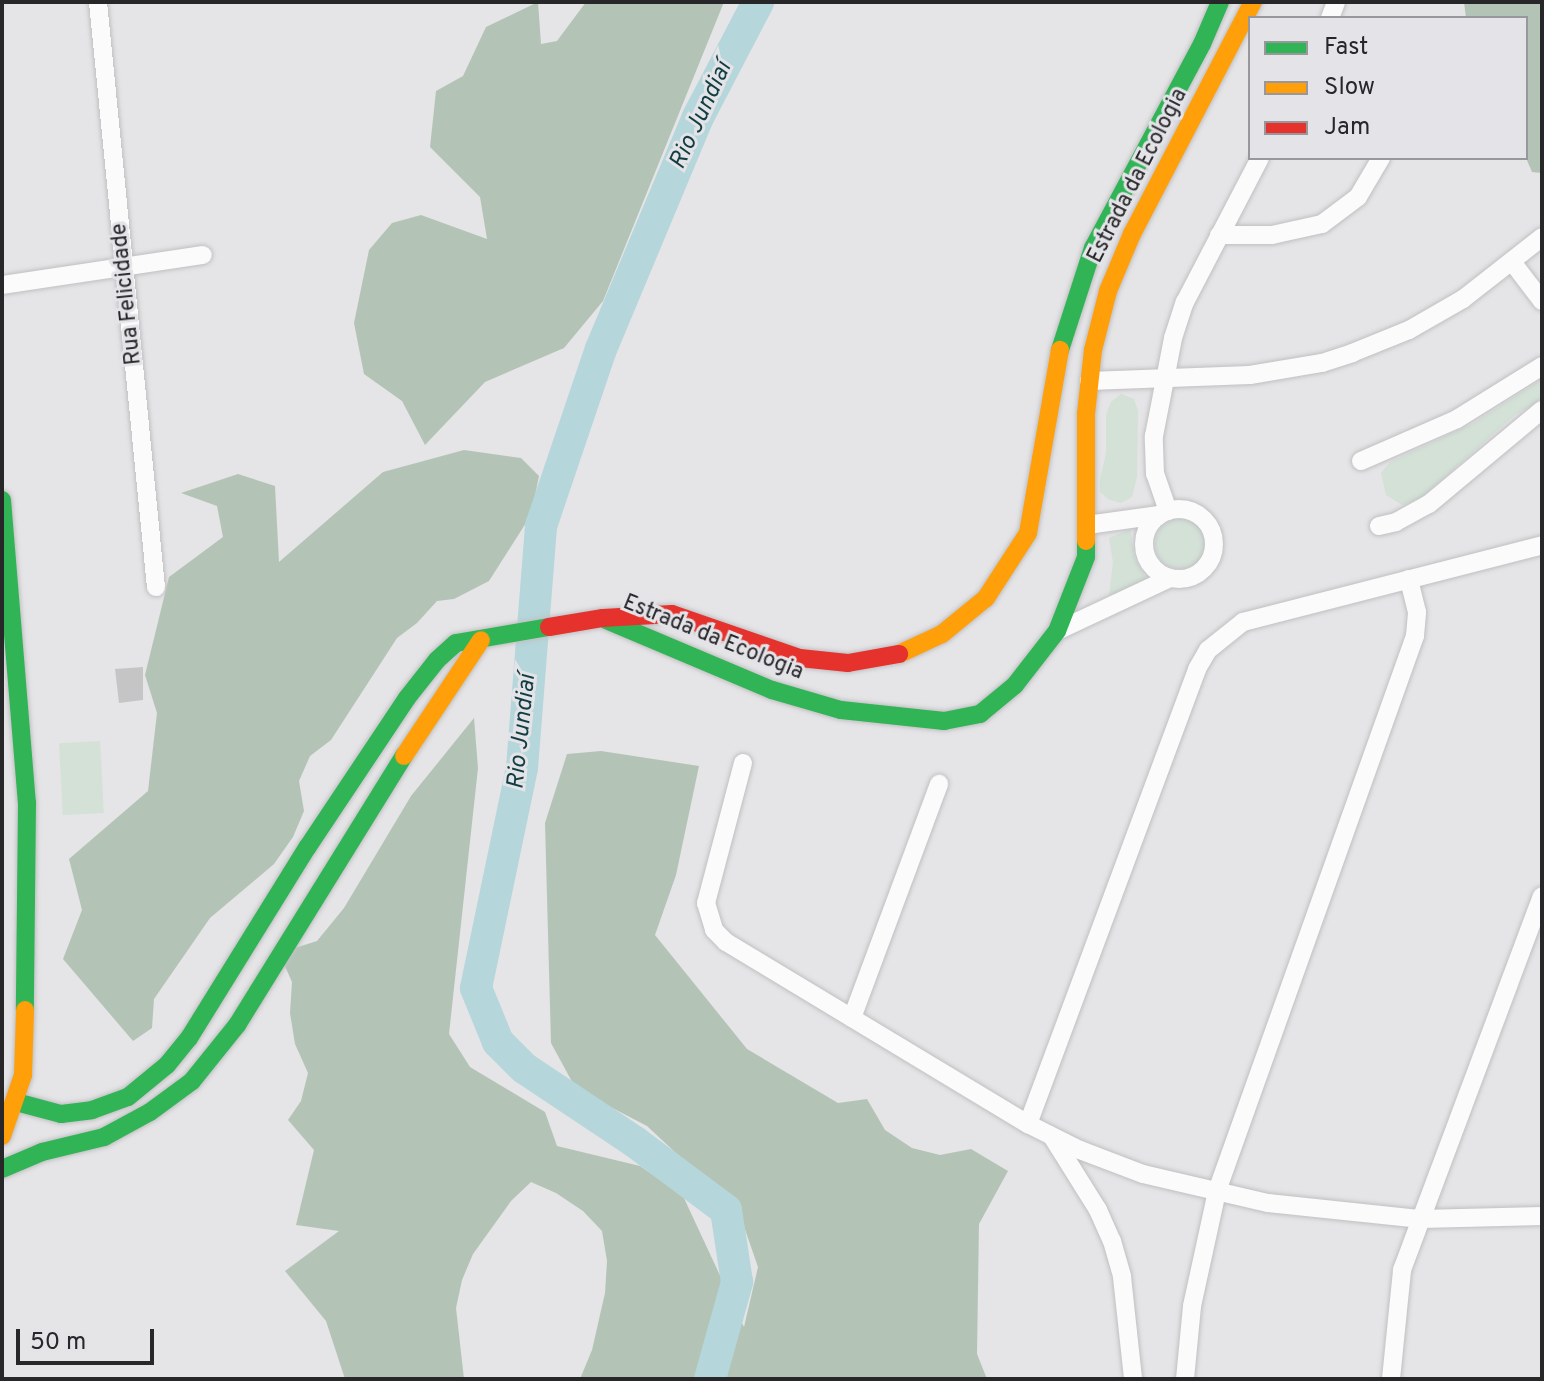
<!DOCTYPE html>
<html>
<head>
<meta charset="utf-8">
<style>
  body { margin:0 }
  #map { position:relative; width:1544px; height:1381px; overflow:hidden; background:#e5e4e7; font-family:Overpass,sans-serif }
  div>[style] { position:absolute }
  .green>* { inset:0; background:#d3e1d7; transform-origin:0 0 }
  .round { border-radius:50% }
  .forest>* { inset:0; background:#b3c4b7 }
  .river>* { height:32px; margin:-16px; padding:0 16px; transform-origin:16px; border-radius:16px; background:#b5d6da }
  .building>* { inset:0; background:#c6c5c5 }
  .roads { filter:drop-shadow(0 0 2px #c0c0c2) drop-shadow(0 0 2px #c0c0c2) }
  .street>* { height:18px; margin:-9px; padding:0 9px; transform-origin:9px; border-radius:9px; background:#fbfbfb }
  .street>.ring { margin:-9px; padding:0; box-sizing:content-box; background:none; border:18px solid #fbfbfb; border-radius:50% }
  .fast>* { height:18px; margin:-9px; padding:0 9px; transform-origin:9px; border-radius:9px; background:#30b455 }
  .slow>* { height:18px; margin:-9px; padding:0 9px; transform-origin:9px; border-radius:9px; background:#ff9f0a }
  .jam>* { height:18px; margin:-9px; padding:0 9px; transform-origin:9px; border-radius:9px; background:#e5322d }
  span { translate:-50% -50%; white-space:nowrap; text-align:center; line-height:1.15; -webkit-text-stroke:6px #e4e3e8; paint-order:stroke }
  .street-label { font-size:22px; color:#272628 }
  .water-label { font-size:24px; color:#113e42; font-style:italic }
  .frame { position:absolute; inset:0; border:4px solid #272628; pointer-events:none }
  .legend { position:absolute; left:1248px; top:16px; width:280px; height:144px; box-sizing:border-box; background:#e4e3e8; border:2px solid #98979b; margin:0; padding:10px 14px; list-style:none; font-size:24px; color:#272628 }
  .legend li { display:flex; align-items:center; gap:16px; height:40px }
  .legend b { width:40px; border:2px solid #98979b }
  .scale { position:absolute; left:16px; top:1329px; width:138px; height:36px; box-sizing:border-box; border:4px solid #272628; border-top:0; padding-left:10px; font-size:24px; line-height:28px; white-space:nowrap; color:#272628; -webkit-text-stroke:6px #e4e3e8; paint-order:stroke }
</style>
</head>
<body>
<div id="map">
  <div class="green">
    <i style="clip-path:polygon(1542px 379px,1542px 400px,1515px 415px,1421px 498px,1402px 505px,1386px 495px,1381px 473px,1390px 462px,1474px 423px)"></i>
    <i style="clip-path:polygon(1121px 394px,1134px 399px,1138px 411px,1137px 477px,1132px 497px,1121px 503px,1108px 499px,1100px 492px,1100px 480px,1106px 453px,1106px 415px,1111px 402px)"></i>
    <i class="round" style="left:1155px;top:519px;width:50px;height:50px"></i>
    <i style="clip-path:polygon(1130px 529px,1135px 558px,1147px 580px,1109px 596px,1113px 562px,1109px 538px)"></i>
    <i style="left:100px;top:741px;width:72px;height:41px;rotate:87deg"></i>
  </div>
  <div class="forest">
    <i style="clip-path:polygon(538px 2px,541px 44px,557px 41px,586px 2px,724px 2px,603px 301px,564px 348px,485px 382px,425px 445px,402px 401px,364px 374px,354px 323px,369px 250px,392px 223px,421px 215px,487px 239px,480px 197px,430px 147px,436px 91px,463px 76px,486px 27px)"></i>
    <i style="clip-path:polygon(1464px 2px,1542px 2px,1542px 173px,1532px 172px,1526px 158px,1526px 18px,1466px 18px)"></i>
    <i style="clip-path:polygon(464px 450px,521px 458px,539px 476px,531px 515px,489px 581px,454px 599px,437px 601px,417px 623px,397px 638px,331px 740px,310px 756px,299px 781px,304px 811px,293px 837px,274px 864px,210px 918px,154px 999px,152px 1028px,133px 1041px,63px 959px,82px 910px,69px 859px,148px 791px,157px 713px,145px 675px,169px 577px,223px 537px,217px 506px,181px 493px,238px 474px,275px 486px,279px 562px,383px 472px)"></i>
    <i style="clip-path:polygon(474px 718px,478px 768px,449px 1034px,470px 1067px,545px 1112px,557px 1146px,640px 1166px,683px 1196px,744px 1327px,758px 1267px,739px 1212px,647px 1126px,576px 1089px,551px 1043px,545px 823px,567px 754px,601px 751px,699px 766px,676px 875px,655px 935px,747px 1049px,838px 1103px,867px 1099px,885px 1130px,912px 1148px,940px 1155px,971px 1149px,1008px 1171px,979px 1224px,977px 1354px,987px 1379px,580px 1379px,592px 1350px,605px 1293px,607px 1261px,602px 1231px,583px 1211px,556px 1193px,531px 1182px,511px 1201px,473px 1254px,462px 1280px,456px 1308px,464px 1379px,345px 1379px,326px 1321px,285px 1271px,339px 1231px,296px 1225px,314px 1150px,288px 1120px,301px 1101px,308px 1073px,295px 1044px,290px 1013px,292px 982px,279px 953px,317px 941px,344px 908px,411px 796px)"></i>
  </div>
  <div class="river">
    <i style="left:710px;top:1379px;width:101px;rotate:-74.4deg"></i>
    <i style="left:737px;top:1282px;width:73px;rotate:-98.7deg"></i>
    <i style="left:726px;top:1210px;width:114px;rotate:-143.2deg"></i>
    <i style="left:635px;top:1142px;width:133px;rotate:-146.3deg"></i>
    <i style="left:524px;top:1068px;width:37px;rotate:-135deg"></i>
    <i style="left:498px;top:1042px;width:58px;rotate:-112.2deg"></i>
    <i style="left:476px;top:988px;width:225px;rotate:-78.2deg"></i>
    <i style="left:522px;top:768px;width:243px;rotate:-85.5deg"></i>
    <i style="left:541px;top:526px;width:187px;rotate:-71.3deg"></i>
    <i style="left:601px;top:349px;width:251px;rotate:-67.3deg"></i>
    <i style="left:698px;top:117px;width:130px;rotate:-62.4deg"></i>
  </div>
  <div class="building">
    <i style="clip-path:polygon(143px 667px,143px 700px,119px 703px,115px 669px)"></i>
  </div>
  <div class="roads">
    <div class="street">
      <i style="left:98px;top:2px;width:588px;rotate:84.34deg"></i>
      <i style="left:1330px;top:18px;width:17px;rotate:-69deg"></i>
      <i style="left:1219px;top:235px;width:53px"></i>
      <i style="left:1272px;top:235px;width:51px;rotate:-12.4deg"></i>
      <i style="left:1322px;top:224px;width:45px;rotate:-36.9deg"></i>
      <i style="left:1358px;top:197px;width:45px;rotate:-59.5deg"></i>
      <i style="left:1513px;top:263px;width:48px;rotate:52.7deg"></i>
      <i style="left:2px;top:285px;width:203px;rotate:-8.5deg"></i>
      <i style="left:1089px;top:381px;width:161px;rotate:-2.1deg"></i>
      <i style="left:1250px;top:375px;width:73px;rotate:-9.5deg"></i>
      <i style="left:1322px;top:363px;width:32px;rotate:-18deg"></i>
      <i style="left:1352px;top:353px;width:61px;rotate:-22deg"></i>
      <i style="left:1409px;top:330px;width:62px;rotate:-29.9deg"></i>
      <i style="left:1463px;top:299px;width:100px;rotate:-38.1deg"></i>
      <i style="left:1361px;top:461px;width:105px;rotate:-23.6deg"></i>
      <i style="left:1457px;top:419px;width:100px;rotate:-31.9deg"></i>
      <i class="ring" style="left:1144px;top:509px;width:52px;height:52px"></i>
      <i style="left:1168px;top:511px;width:39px;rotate:-109deg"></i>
      <i style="left:1155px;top:474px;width:38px;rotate:-92deg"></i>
      <i style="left:1154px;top:436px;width:100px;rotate:-79deg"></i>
      <i style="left:1173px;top:338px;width:38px;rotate:-72deg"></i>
      <i style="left:1185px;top:302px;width:162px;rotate:-62.5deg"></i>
      <i style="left:1087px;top:525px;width:73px;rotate:-7.9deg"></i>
      <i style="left:1379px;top:526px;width:17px;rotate:-13deg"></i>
      <i style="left:1396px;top:522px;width:38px;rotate:-29deg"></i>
      <i style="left:1429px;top:504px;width:147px;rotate:-39.8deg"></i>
      <i style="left:1057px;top:631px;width:125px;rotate:-25.1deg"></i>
      <i style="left:743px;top:763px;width:145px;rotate:104.8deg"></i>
      <i style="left:706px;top:903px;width:28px;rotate:73deg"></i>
      <i style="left:714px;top:930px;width:17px;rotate:45deg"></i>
      <i style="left:726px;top:942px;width:353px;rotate:31.1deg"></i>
      <i style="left:1028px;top:1124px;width:58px;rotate:26.6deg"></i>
      <i style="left:1080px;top:1150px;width:67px;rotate:20.9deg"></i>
      <i style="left:1143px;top:1174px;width:128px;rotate:13.1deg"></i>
      <i style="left:1268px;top:1203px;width:154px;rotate:6deg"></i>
      <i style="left:1421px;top:1219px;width:121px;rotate:-1.4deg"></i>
      <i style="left:852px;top:1018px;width:250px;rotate:-69.6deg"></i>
      <i style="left:1028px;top:1124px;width:485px;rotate:-69.6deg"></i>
      <i style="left:1197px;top:669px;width:22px;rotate:-60deg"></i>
      <i style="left:1208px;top:650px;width:45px;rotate:-38.7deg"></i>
      <i style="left:1243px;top:622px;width:309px;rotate:-14.4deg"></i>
      <i style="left:1053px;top:1138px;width:85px;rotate:58deg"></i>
      <i style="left:1098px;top:1210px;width:34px;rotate:66deg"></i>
      <i style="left:1112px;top:1241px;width:37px;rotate:74deg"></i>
      <i style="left:1122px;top:1277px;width:103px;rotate:83.8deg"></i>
      <i style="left:1185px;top:1379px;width:73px;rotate:-84.5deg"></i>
      <i style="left:1192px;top:1306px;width:118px;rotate:-77.7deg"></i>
      <i style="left:1217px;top:1191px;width:589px;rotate:-70.37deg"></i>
      <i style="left:1415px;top:636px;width:24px;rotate:-85deg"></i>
      <i style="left:1417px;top:612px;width:34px;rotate:-104deg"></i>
      <i style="left:1391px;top:1379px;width:110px;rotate:-84.2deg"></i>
      <i style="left:1402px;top:1270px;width:399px;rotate:-69.5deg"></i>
    </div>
    <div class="fast">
      <i style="left:1060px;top:350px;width:107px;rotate:-72.1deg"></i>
      <i style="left:1093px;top:248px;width:231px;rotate:-61.9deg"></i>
      <i style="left:1202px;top:44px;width:46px;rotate:-66.8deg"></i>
      <i style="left:2px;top:500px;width:304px;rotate:85.3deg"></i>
      <i style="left:27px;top:803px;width:207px;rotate:90.6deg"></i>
      <i style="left:606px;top:620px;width:180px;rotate:22.9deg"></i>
      <i style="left:772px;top:690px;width:72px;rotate:16.2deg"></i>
      <i style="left:841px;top:710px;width:104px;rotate:6.1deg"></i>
      <i style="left:944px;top:721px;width:37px;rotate:-11deg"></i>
      <i style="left:980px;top:714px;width:45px;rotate:-39.6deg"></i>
      <i style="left:1015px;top:685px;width:68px;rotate:-52.1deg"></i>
      <i style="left:1057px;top:631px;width:79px;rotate:-68.6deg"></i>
      <i style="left:1086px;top:557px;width:16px;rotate:-90deg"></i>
      <i style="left:16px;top:1102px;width:47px;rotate:14.9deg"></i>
      <i style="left:61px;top:1114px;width:31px;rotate:-7deg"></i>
      <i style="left:92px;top:1110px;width:38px;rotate:-20deg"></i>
      <i style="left:128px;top:1097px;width:50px;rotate:-39.4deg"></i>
      <i style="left:167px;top:1065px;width:35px;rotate:-51deg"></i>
      <i style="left:189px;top:1038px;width:224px;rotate:-58.2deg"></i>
      <i style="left:307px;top:848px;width:180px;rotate:-56.3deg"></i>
      <i style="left:407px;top:698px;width:48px;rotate:-51.7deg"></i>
      <i style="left:437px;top:660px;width:25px;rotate:-42deg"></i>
      <i style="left:456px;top:643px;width:94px;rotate:-9.8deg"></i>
      <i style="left:2px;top:1169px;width:43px;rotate:-23deg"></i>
      <i style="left:42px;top:1152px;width:64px;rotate:-13.6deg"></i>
      <i style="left:104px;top:1137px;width:52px;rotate:-28.5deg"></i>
      <i style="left:150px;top:1112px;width:52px;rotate:-36.4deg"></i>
      <i style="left:192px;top:1081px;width:72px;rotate:-51.2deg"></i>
      <i style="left:237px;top:1025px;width:317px;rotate:-58.2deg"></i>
    </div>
    <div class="slow">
      <i style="left:1086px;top:541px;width:127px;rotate:-90deg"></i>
      <i style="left:1086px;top:414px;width:64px;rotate:-83.8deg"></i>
      <i style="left:1093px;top:350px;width:61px;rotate:-75.7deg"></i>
      <i style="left:1108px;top:291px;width:62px;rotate:-67.2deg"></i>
      <i style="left:1132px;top:234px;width:262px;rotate:-62.5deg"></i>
      <i style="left:899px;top:654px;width:47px;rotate:-24.9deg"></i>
      <i style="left:942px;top:634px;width:57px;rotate:-39.3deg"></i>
      <i style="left:986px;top:598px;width:77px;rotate:-57.1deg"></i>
      <i style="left:1028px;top:533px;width:186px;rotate:-80.1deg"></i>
      <i style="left:404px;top:756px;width:139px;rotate:-56.4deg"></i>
      <i style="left:2px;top:1136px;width:65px;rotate:-71deg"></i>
      <i style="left:23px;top:1075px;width:65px;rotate:-88.2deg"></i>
    </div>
    <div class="jam">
      <i style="left:549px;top:627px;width:55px;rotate:-9.5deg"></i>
      <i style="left:603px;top:618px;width:69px;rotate:-3.3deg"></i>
      <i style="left:672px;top:614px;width:135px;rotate:19deg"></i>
      <i style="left:800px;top:658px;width:48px;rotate:5.9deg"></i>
      <i style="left:848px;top:663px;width:52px;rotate:-10deg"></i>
    </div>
  </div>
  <div class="street-label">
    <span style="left:1138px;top:176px;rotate:-63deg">Estrada da Ecologia</span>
    <span style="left:127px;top:294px;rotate:-96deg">Rua Felicidade</span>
    <span style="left:713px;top:638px;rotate:22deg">Estrada da Ecologia</span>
  </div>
  <div class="water-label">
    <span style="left:702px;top:116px;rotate:-65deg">Rio Jundiaí</span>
    <span style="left:523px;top:732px;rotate:-84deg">Rio Jundiaí</span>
  </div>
  <div class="frame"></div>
  <ul class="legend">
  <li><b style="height:10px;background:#30b455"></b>Fast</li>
  <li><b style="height:10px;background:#ff9f0a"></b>Slow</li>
  <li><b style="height:10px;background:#e5322d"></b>Jam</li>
  </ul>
  <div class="scale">50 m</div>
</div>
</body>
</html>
